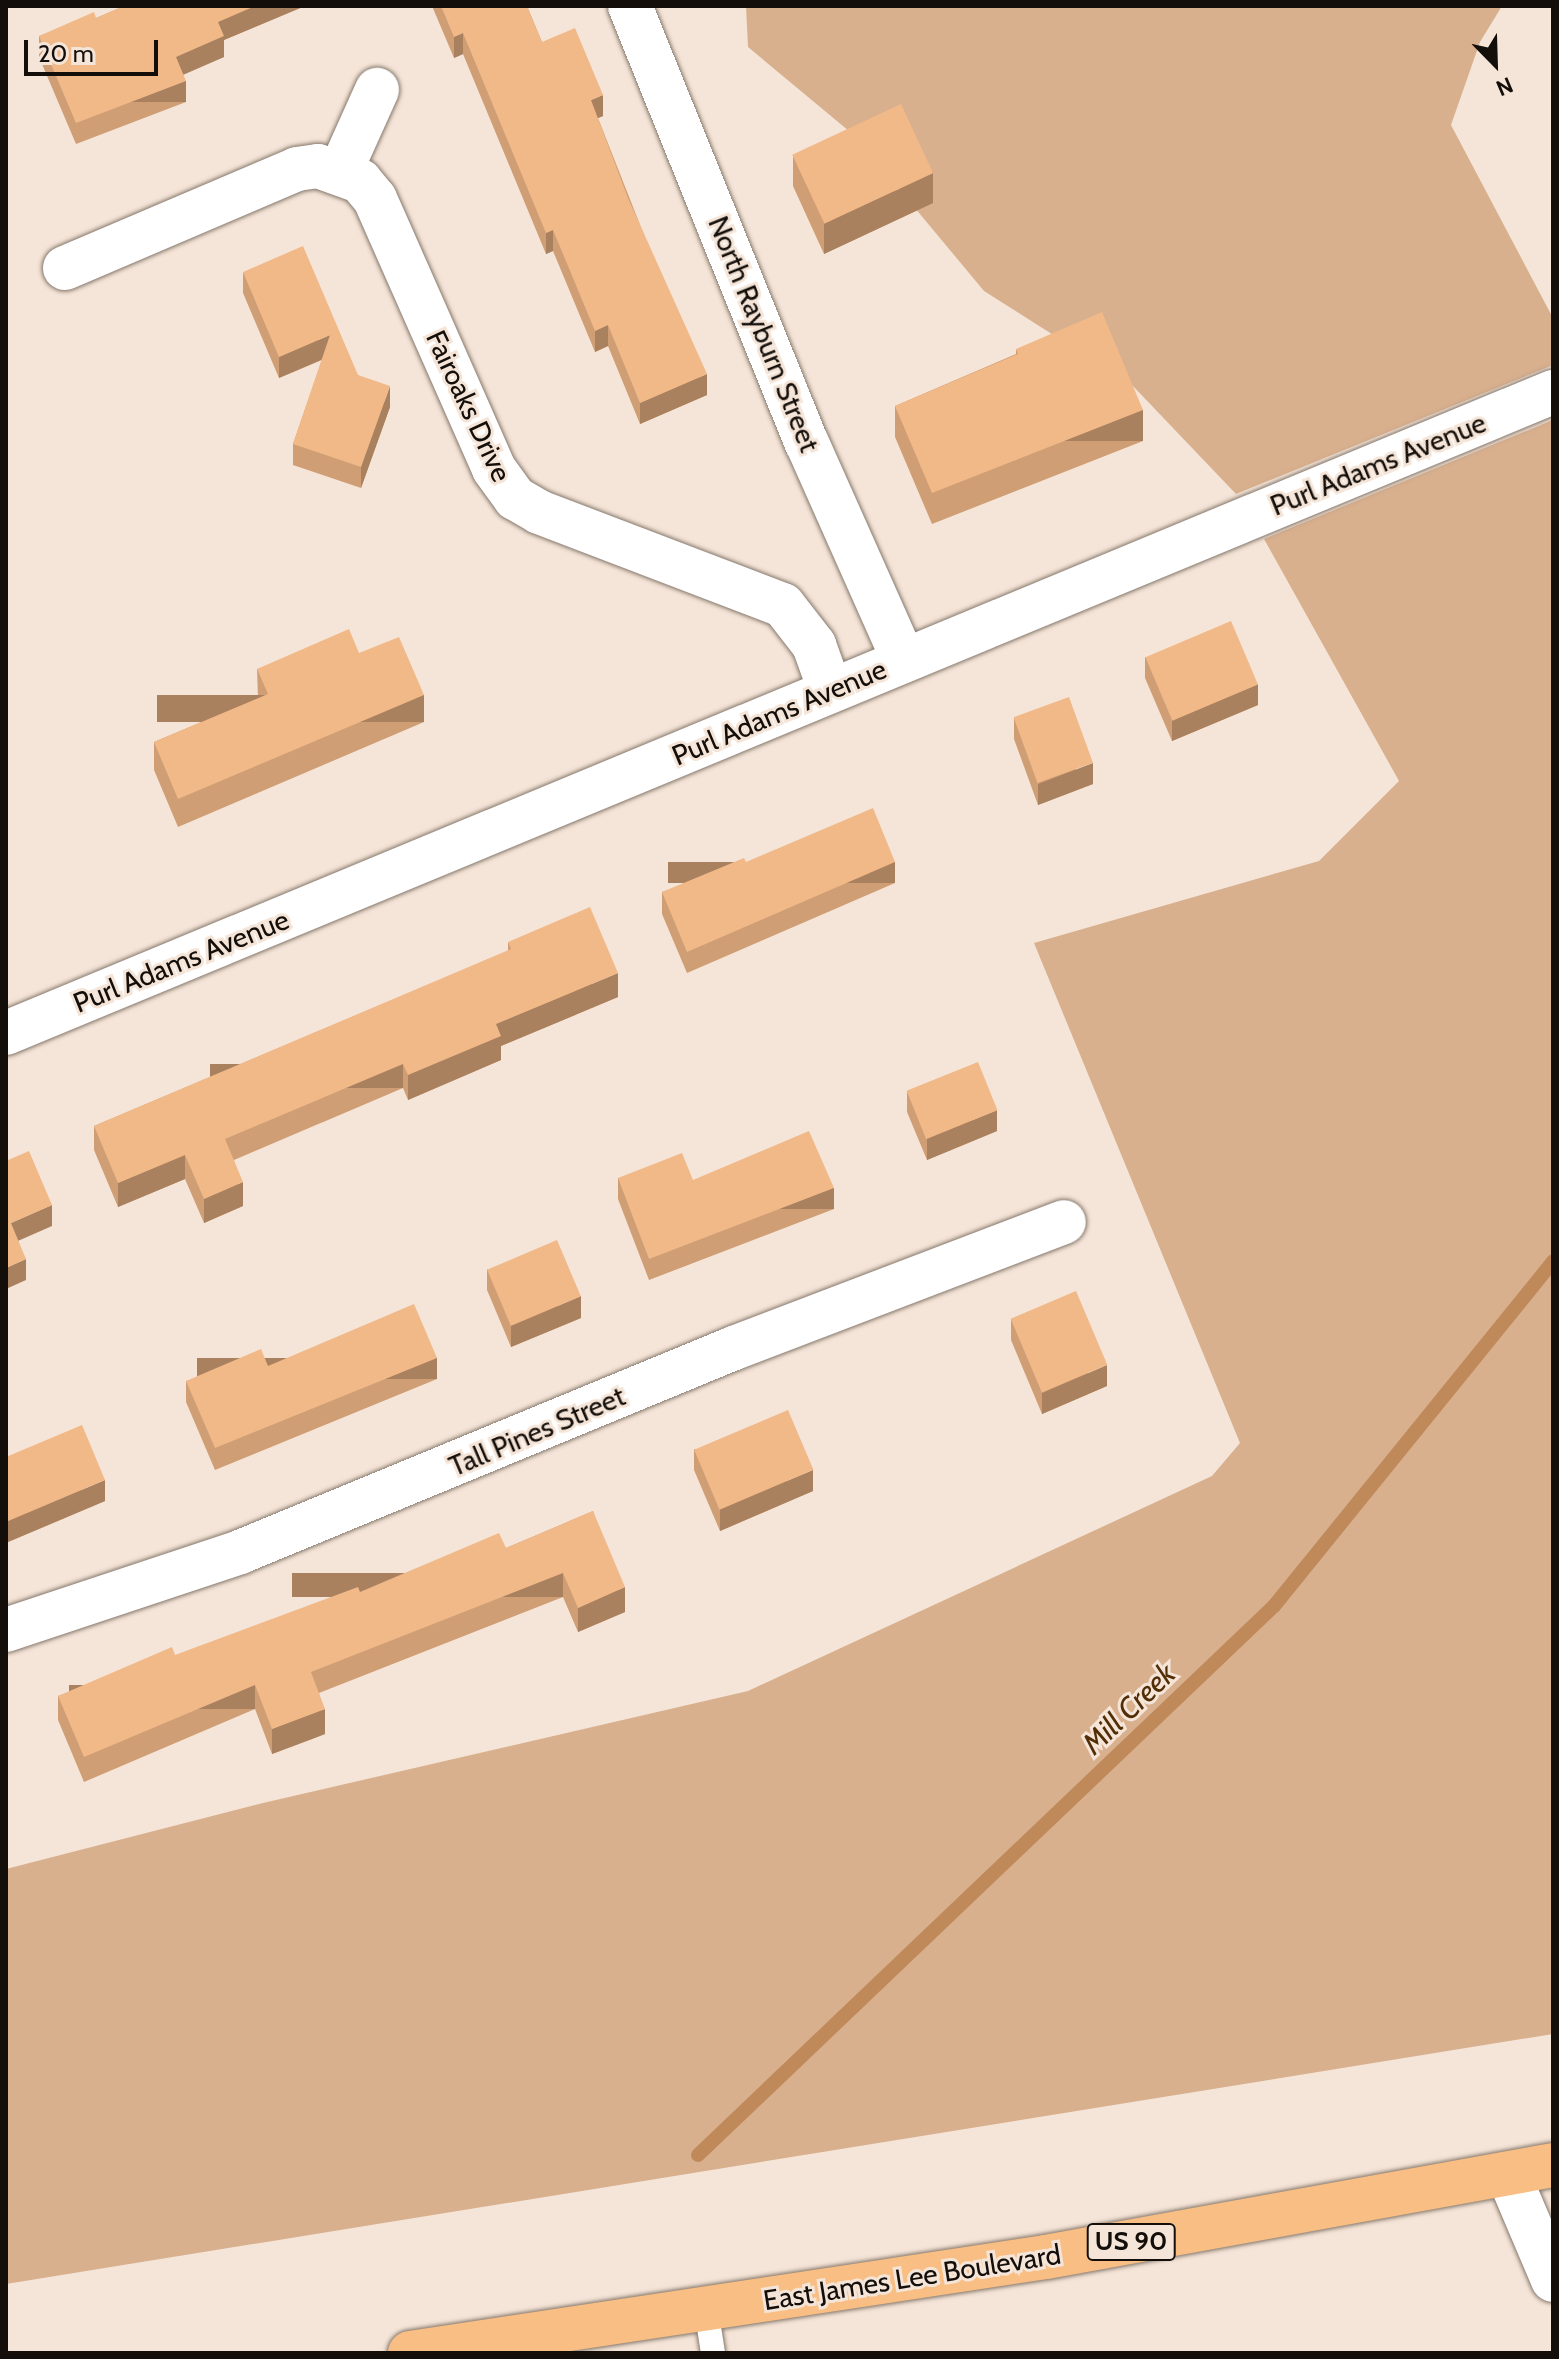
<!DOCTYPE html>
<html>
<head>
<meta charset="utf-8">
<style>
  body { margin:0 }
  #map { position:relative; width:1559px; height:2359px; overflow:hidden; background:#f5e5d8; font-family:Cabin,sans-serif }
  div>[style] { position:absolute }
  .green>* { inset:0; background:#d8b08e }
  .stream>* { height:14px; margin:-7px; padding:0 7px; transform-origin:7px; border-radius:7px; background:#bf895a }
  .roads { filter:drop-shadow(0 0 2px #86786c) drop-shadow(0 0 2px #86786c) }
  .lane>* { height:24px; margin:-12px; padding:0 12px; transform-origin:12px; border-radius:12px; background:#fff }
  .street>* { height:44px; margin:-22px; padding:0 22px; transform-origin:22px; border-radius:22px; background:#fff }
  .primary>* { height:44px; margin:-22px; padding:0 22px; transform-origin:22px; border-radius:22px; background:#f8be83 }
  .wall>* { inset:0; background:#cf9e75 }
  .shaded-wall>* { inset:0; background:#a9815f; transform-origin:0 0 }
  .building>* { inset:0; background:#f1b888; transform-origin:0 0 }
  span { translate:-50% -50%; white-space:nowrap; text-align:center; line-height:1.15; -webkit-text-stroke:6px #f5e5d8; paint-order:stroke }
  .shield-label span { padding:2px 6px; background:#f5e5d8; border:2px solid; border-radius:6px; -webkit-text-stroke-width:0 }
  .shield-label { font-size:26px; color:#130e0a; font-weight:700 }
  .street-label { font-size:28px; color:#130e0a }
  .water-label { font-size:30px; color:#522e07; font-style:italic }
  .frame { position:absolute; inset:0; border:8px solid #130e0a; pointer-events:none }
  .north { position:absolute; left:1455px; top:24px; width:80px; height:80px; -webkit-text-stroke:6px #f5e5d8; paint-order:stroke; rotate:157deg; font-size:22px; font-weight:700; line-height:32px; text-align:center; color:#130e0a }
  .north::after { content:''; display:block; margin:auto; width:28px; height:36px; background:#130e0a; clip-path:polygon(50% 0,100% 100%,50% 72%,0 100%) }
  .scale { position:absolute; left:24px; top:40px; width:134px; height:36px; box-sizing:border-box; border:4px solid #130e0a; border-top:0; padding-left:10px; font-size:24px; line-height:28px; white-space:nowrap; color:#130e0a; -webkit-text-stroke:6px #f5e5d8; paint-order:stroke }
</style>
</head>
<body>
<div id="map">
  <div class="green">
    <i style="clip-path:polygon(746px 6px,1502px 6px,1480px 42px,1451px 125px,1553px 318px,1553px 365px,1236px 494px,1132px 385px,984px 291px,855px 136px,748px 47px)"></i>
    <i style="clip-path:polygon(1553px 420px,1553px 2034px,6px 2284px,6px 1869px,263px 1803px,748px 1691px,1212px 1476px,1240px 1443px,1034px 943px,1319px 861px,1399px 781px,1264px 539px)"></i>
  </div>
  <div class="stream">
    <i style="left:698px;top:2155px;width:796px;rotate:-43.63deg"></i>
    <i style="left:1274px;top:1606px;width:444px;rotate:-51deg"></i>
  </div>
  <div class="roads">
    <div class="lane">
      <i style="left:706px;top:2308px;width:46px;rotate:81.2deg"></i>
    </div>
    <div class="street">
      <i style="left:630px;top:6px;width:471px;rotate:68deg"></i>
      <i style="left:807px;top:443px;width:236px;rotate:66deg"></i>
      <i style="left:341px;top:170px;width:88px;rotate:-65.8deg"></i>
      <i style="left:65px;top:268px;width:252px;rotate:-23.1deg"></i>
      <i style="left:297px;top:169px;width:21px;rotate:-8deg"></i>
      <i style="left:318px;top:166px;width:45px;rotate:19.7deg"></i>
      <i style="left:360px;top:181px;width:23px;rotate:50deg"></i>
      <i style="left:375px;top:199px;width:295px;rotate:66.2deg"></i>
      <i style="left:494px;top:469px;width:36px;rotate:54deg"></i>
      <i style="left:515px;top:498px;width:28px;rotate:30deg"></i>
      <i style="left:539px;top:512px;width:261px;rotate:20.9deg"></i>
      <i style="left:783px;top:605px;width:51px;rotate:52.2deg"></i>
      <i style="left:814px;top:645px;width:48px;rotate:70.4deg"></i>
      <i style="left:6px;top:1033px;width:1675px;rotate:-22.51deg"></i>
      <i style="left:6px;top:1630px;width:247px;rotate:-18.4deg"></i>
      <i style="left:240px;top:1552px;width:534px;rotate:-22.44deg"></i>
      <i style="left:734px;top:1348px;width:353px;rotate:-20.9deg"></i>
      <i style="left:1508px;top:2174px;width:115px;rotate:67deg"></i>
    </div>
    <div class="primary">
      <i style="left:410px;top:2353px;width:643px;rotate:-8.58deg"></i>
      <i style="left:1046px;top:2257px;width:515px;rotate:-10.28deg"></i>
    </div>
  </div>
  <div class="wall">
    <i style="clip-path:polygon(124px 6px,305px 6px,224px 40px,224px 57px,183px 74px,186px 102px,76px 144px,39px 57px,39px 36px,96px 18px)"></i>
    <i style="clip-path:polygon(432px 6px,527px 6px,542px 42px,603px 116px,598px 118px,707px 395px,640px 424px,608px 346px,595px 352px,553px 251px,546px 254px,463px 54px,454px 58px)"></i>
    <i style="clip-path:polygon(793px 156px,933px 203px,824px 254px,793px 186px)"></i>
    <i style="clip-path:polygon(243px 272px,358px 375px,390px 407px,361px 488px,293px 465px,293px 444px,322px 360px,279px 378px,243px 293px)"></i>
    <i style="clip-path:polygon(1016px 349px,1143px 441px,932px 524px,895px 437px,895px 406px,1016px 354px)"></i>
    <i style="clip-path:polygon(359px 653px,424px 722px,178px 827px,154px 770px,154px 742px,258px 698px,257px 669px)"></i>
    <i style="clip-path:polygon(1145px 657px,1258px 705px,1172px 741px,1145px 678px)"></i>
    <i style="clip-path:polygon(1014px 718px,1093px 784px,1038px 805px,1014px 739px)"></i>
    <i style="clip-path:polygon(746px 862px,895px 883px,687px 973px,662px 914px,662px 892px)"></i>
    <i style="clip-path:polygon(508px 942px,618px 997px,501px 1046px,501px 1060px,408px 1100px,403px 1088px,234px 1160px,243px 1206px,204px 1223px,185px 1179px,118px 1207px,94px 1150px,94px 1126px,508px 951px)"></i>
    <i style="clip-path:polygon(907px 1091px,997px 1131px,927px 1160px,907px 1112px)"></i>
    <i style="clip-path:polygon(618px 1178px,693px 1180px,834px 1209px,649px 1280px,618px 1199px)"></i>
    <i style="clip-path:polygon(487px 1269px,581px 1318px,511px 1347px,487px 1290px)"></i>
    <i style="clip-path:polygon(1011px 1319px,1107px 1386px,1042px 1414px,1011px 1340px)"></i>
    <i style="clip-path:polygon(268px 1366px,437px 1379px,215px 1470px,186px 1402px,186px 1381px)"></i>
    <i style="clip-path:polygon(694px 1449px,813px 1491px,720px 1531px,694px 1470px)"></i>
    <i style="clip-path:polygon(6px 1457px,105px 1501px,8px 1542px,6px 1537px)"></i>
    <i style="clip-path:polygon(593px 1511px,625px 1612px,578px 1632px,563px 1597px,319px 1693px,325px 1734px,272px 1754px,255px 1709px,84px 1782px,58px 1720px,58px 1696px,360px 1592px,506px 1548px)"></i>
  </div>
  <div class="shaded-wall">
    <i style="clip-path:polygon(255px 6px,305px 6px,224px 40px,224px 57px,176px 78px,176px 57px,218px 22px)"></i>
    <i style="clip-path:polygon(463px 33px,463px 54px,454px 58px,454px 37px)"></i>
    <i style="left:186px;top:81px;width:21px;height:118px;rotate:90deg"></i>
    <i style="clip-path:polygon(603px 95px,603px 116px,591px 121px,591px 100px)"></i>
    <i style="clip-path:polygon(933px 173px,933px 203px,824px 254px,824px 224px)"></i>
    <i style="clip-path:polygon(553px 230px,553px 251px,546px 254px,546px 233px)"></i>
    <i style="clip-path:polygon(608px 325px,608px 346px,595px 352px,595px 331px)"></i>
    <i style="clip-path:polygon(330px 335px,330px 356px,279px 378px,279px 357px)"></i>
    <i style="clip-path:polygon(707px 374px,707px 395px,640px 424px,640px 403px)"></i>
    <i style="clip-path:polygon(390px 386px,390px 407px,361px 488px,361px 467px)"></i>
    <i style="left:1143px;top:410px;width:31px;height:227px;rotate:90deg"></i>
    <i style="clip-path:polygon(1258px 684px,1258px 705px,1172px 741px,1172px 720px)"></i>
    <i style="left:424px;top:695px;width:27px;height:267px;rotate:90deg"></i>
    <i style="clip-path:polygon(1093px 763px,1093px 784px,1038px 805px,1038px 784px)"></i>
    <i style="left:895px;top:862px;width:21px;height:227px;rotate:90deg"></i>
    <i style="clip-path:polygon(618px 973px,618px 997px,501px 1046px,501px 1060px,408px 1100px,408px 1075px,496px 1024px)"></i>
    <i style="left:403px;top:1064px;width:24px;height:193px;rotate:90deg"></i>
    <i style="clip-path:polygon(997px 1110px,997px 1131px,927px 1160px,927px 1139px)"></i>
    <i style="clip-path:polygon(185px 1155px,185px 1179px,118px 1207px,118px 1183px)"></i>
    <i style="clip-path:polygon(243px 1182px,243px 1206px,204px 1223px,204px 1199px)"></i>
    <i style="left:834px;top:1188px;width:21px;height:198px;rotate:90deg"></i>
    <i style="clip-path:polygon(52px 1205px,52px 1226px,11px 1244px,11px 1223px)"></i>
    <i style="clip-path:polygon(26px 1259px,26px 1280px,6px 1289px,6px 1268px)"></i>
    <i style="clip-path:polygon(581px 1296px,581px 1318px,511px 1347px,511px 1326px)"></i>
    <i style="left:437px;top:1358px;width:21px;height:240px;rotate:90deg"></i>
    <i style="clip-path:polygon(1107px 1365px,1107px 1386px,1042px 1414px,1042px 1393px)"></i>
    <i style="clip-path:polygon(813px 1470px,813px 1491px,720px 1531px,720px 1509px)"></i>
    <i style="clip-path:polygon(105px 1480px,105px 1501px,8px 1542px,8px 1521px)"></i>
    <i style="left:563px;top:1573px;width:24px;height:271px;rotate:90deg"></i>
    <i style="clip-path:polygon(625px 1587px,625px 1612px,578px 1632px,578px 1608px)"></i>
    <i style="left:255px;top:1685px;width:24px;height:186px;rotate:90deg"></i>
    <i style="clip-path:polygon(325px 1709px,325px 1734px,272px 1754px,272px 1729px)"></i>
  </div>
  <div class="building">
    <i style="clip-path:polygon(124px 6px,255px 6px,218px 22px,224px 36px,176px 57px,186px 81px,76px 123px,39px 36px,94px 12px,96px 18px)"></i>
    <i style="clip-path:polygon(441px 6px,527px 6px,542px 42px,575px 28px,603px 95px,591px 100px,628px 198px,707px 374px,640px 403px,608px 325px,595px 331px,553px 230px,546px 233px,463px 33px,454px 37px)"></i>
    <i style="left:901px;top:104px;width:76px;height:120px;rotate:65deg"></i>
    <i style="clip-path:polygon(303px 246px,358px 375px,390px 386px,361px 467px,293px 444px,330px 335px,279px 357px,243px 272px)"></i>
    <i style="clip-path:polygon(1102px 312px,1143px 410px,932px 493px,895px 406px,1018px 354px,1016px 349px)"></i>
    <i style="left:1231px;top:621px;width:69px;height:93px;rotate:67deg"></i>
    <i style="clip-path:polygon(349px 629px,359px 653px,399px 637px,424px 695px,178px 799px,154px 742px,268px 694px,257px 669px)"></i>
    <i style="left:1069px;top:697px;width:70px;height:59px;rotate:70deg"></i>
    <i style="clip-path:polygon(873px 808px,895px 862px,687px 952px,662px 892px,744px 858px,746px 862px)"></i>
    <i style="clip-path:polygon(590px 907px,618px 973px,496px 1024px,501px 1036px,408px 1075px,403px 1064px,225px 1139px,243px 1182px,204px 1199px,185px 1155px,118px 1183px,94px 1126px,511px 949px,508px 942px)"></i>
    <i style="left:978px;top:1062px;width:52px;height:77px;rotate:68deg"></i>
    <i style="clip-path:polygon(809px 1131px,834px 1188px,649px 1259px,618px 1178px,682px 1153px,693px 1180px)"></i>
    <i style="clip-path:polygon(29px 1151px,52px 1205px,11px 1223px,26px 1259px,6px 1268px,6px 1161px)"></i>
    <i style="left:557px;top:1240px;width:61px;height:76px;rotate:67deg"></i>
    <i style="left:1076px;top:1291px;width:80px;height:71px;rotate:67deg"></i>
    <i style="clip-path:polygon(414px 1304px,437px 1358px,215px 1448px,186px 1381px,261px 1349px,268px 1366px)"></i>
    <i style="left:788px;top:1410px;width:65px;height:102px;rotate:67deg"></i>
    <i style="clip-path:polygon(82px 1425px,105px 1480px,8px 1521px,6px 1516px,6px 1457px)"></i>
    <i style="clip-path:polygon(593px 1511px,625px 1587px,578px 1608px,563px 1573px,311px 1672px,325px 1709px,272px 1729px,255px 1685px,84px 1757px,58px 1696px,172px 1647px,175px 1655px,358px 1587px,360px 1592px,499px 1533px,506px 1548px)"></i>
  </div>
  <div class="shield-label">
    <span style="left:1131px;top:2242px">US 90</span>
  </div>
  <div class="street-label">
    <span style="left:764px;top:334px;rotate:68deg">North Rayburn Street</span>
    <span style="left:469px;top:406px;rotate:65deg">Fairoaks Drive</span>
    <span style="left:1378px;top:464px;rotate:-22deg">Purl Adams Avenue</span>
    <span style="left:779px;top:712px;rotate:-23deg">Purl Adams Avenue</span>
    <span style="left:181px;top:961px;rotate:-22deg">Purl Adams Avenue</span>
    <span style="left:537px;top:1431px;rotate:-23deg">Tall Pines Street</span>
    <span style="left:912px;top:2277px;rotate:-9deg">East James Lee Boulevard</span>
  </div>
  <div class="water-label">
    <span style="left:1129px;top:1709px;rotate:-44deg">Mill Creek</span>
  </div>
  <div class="frame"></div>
  <div class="north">N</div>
  <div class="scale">20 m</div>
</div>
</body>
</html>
